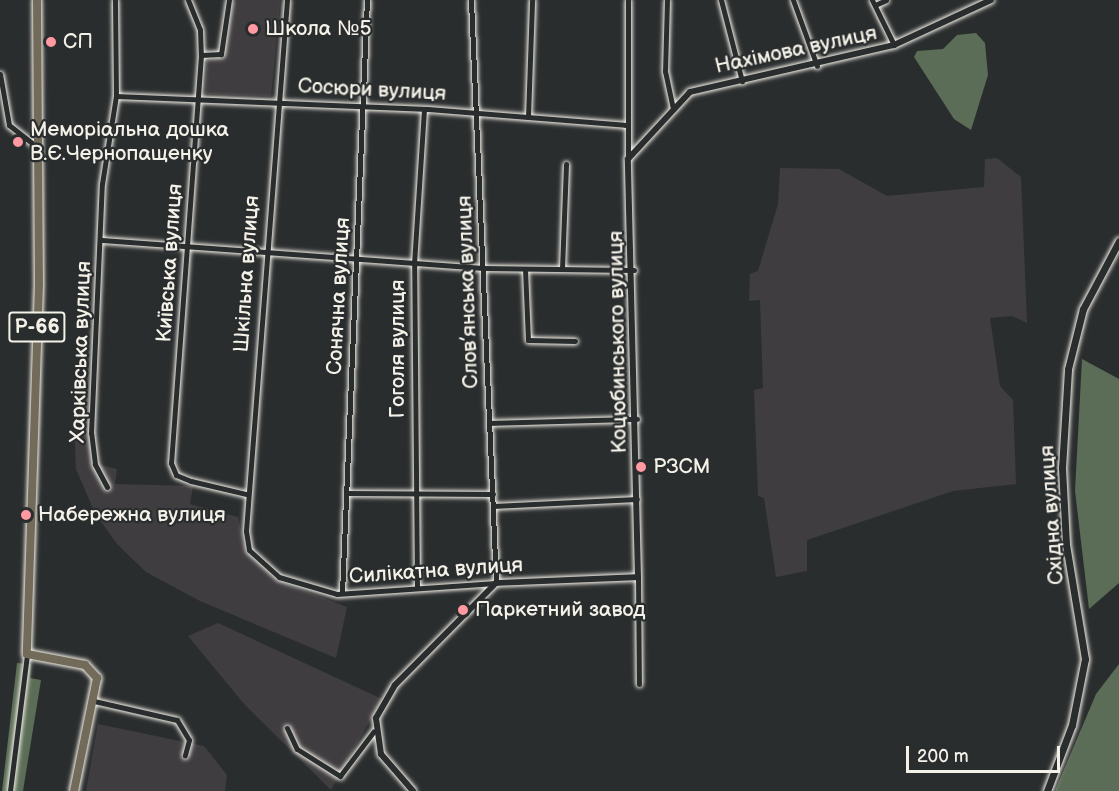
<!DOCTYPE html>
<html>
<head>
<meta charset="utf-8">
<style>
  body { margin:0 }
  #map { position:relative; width:1119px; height:791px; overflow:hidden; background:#2a2d2e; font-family:"Balsamiq Sans",sans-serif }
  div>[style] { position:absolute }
  .built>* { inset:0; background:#403d40 }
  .green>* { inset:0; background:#5b6d56 }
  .roads { filter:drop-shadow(0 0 2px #f4f1e8) drop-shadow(0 0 2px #f4f1e8) }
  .minor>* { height:5px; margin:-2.5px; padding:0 2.5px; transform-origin:2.5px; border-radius:2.5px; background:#2a2d2e }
  .tertiary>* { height:6px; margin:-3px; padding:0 3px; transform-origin:3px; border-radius:3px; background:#2a2d2e }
  .secondary>* { height:7px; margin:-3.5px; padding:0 3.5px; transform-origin:3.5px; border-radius:3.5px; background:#2a2d2e }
  .primary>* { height:8px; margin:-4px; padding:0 4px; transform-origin:4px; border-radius:4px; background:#736b5a }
  .dots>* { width:16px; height:16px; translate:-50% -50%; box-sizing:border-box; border:3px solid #2a2d2e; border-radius:50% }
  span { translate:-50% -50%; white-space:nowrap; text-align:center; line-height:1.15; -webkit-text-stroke:4.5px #2a2d2e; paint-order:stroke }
  .shield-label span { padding:2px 4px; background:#2a2d2e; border:2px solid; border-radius:4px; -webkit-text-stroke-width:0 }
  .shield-label { font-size:20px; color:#f4f1e8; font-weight:700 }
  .poi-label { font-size:21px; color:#f4f1e8 }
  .left { translate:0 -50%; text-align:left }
  .street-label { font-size:21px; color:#f4f1e8 }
  .scale { position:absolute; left:906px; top:746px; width:154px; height:27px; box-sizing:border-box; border:3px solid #f4f1e8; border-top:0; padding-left:8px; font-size:18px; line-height:21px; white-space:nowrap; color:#f4f1e8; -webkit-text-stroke:4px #2a2d2e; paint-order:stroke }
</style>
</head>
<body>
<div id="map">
  <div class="built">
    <i style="clip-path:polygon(234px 0,280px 0,271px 96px,205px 94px,207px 61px,224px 57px)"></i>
    <i style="clip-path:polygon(997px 158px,1021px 177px,1027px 323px,1012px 316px,990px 318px,1000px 386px,1013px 400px,1016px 484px,953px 491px,807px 540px,807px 571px,776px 577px,764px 498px,758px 496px,754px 390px,763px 388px,760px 300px,749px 301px,750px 274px,758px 271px,778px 204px,780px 168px,839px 169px,887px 196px,984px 187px,985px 159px)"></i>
    <i style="clip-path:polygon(73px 397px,88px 397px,91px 463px,117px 469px,115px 484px,193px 486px,190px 504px,238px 517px,245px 551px,276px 580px,347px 607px,336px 658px,200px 601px,146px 572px,117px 544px,95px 513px,76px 469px)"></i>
    <i style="clip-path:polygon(218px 623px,382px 699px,331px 790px,245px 705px,188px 636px)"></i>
    <i style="clip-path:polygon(98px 724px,204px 746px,227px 775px,225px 791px,86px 791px)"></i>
  </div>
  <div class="green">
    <i style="clip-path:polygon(976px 33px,985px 43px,988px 75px,971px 130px,954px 119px,914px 57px,917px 51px,943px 49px,957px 35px)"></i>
    <i style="clip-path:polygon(1082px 359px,1119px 379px,1119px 583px,1089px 609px,1075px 491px)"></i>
    <i style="clip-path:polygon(17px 663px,31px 664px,30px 678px,41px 680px,23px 791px,2px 791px)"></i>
    <i style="clip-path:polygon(1119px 664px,1119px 791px,1055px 791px,1096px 694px)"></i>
  </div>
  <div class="roads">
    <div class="minor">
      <i style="left:188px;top:0;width:32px;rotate:68deg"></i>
      <i style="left:200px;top:30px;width:25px;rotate:88deg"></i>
      <i style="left:229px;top:0;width:55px;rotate:98.4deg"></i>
      <i style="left:221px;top:54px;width:20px;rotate:177deg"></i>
      <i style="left:201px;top:55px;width:409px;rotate:94.2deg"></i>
      <i style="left:171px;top:463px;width:13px;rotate:67deg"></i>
      <i style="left:176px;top:475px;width:16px;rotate:22deg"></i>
      <i style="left:191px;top:481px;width:57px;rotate:13.3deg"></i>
      <i style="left:287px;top:0;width:533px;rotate:94.42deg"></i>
      <i style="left:246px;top:531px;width:19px;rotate:81deg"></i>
      <i style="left:249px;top:550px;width:40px;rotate:42deg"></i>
      <i style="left:279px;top:577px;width:60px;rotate:16.3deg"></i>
      <i style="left:337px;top:594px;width:159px;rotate:-4deg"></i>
      <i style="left:496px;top:583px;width:584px;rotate:-92.46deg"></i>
      <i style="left:667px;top:0;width:71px;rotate:91.6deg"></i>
      <i style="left:665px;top:71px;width:39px;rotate:78deg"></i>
      <i style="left:721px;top:0;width:84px;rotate:75.5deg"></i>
      <i style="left:793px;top:0;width:70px;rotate:70deg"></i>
      <i style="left:872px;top:0;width:50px;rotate:63.9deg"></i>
      <i style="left:875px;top:5px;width:12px;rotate:-24deg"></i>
      <i style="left:0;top:74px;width:52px;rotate:80deg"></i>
      <i style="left:9px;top:125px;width:34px;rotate:38deg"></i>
      <i style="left:116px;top:96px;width:312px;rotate:2.4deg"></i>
      <i style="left:428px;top:109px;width:199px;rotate:4.6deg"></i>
      <i style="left:528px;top:117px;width:117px;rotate:-88deg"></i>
      <i style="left:628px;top:159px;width:159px;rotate:-90deg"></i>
      <i style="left:102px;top:240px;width:382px;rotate:4.2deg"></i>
      <i style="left:483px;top:268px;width:151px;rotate:0.8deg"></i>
      <i style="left:525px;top:269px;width:71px;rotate:87.6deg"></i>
      <i style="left:528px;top:340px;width:47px;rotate:1.2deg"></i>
      <i style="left:562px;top:269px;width:105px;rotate:-87.8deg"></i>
      <i style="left:490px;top:423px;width:147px;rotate:-1.6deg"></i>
      <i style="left:107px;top:487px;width:26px;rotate:-118deg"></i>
      <i style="left:95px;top:464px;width:31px;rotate:-97deg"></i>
      <i style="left:91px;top:433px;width:249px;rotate:-87.5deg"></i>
      <i style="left:102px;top:184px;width:89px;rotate:-81deg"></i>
      <i style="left:116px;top:96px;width:96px;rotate:-90.6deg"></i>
      <i style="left:346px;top:493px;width:147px;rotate:0.4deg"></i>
      <i style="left:493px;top:506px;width:144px;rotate:-2.8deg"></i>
      <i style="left:638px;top:577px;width:107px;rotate:89.5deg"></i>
      <i style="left:417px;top:588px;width:324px;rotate:-90.5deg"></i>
      <i style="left:414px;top:264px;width:155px;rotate:-86.3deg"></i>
      <i style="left:342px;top:593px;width:594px;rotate:-87.59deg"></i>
      <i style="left:94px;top:701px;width:85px;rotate:12.9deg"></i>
      <i style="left:177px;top:720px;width:23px;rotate:59deg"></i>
      <i style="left:189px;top:740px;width:16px;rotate:105deg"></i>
      <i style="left:287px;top:728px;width:23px;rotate:65deg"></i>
      <i style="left:297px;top:749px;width:51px;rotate:32.1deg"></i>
      <i style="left:340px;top:776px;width:56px;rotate:-52.9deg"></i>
      <i style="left:10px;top:791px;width:138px;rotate:-82.9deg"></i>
    </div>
    <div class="tertiary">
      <i style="left:413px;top:791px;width:49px;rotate:-130.9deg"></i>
      <i style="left:381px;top:754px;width:36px;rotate:-98deg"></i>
      <i style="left:376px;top:718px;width:38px;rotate:-60deg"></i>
      <i style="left:395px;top:685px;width:144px;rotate:-45.3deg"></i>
      <i style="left:496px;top:583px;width:142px;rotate:-2.4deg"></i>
      <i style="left:638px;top:577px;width:418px;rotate:-91.4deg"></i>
      <i style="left:628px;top:159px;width:91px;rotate:-47.2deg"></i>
      <i style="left:690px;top:92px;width:209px;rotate:-13deg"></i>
      <i style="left:894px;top:45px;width:107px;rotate:-24.9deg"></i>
    </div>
    <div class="secondary">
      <i style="left:1047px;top:791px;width:71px;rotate:-69.3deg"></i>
      <i style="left:1072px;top:725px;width:67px;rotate:-78.9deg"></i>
      <i style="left:1085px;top:659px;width:117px;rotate:-99.4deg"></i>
      <i style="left:1066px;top:544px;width:76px;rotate:-93deg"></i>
      <i style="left:1062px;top:468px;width:99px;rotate:-86.5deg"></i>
      <i style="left:1068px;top:369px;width:62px;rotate:-76deg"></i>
      <i style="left:1083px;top:309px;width:77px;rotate:-62.1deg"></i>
    </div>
    <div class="primary">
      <i style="left:37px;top:0;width:284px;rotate:89.6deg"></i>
      <i style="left:39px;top:284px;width:370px;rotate:91.9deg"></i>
      <i style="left:27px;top:654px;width:59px;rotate:10.7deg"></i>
      <i style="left:85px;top:665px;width:18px;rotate:47deg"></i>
      <i style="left:97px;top:678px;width:115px;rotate:101.5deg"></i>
    </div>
  </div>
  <div class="dots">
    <i style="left:253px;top:29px;background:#ff9aa2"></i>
    <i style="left:51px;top:42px;background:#ff9aa2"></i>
    <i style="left:18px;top:142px;background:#ff9aa2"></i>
    <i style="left:641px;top:467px;background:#ff9aa2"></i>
    <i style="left:26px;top:515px;background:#ff9aa2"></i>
    <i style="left:463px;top:610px;background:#ff9aa2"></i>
  </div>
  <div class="shield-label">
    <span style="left:37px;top:327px">Р-66</span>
  </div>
  <div class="poi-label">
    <span class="left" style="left:265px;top:29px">Школа №5</span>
    <span class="left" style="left:63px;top:42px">СП</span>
    <span class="left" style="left:30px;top:142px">Меморіальна дошка<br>В.Є.Чернопащенку</span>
    <span class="left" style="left:653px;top:467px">РЗСМ</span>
    <span class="left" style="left:38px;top:515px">Набережна вулиця</span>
    <span class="left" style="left:475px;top:610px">Паркетний завод</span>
  </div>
  <div class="street-label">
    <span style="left:796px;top:50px;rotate:-12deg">Нахімова вулиця</span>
    <span style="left:372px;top:90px;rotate:3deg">Сосюри вулиця</span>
    <span style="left:170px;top:263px;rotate:-86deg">Київська вулиця</span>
    <span style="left:247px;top:274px;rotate:-86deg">Шкільна вулиця</span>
    <span style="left:468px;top:292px;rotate:-92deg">Слов’янська вулиця</span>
    <span style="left:339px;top:296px;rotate:-87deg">Сонячна вулиця</span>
    <span style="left:618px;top:342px;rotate:-91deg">Коцюбинського вулиця</span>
    <span style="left:398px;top:349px;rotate:-90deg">Гоголя вулиця</span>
    <span style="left:81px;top:352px;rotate:-88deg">Харківська вулиця</span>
    <span style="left:1052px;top:515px;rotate:-94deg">Східна вулиця</span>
    <span style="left:436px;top:571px;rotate:-4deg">Силікатна вулиця</span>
  </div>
  <div class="scale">200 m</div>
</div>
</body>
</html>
